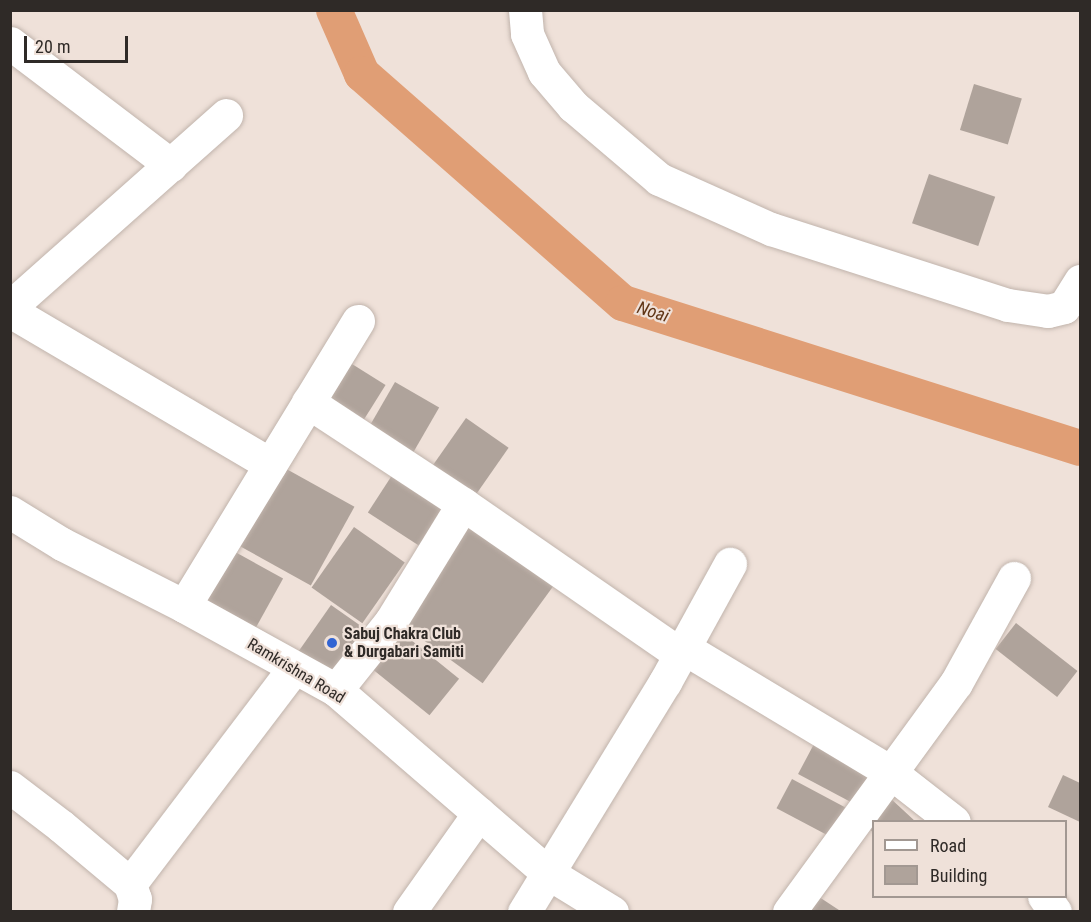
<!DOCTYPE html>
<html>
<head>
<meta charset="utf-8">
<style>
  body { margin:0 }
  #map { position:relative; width:1091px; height:922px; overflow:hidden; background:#efe1d9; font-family:"Roboto Condensed",sans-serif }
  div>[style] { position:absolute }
  .canal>* { height:36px; margin:-18px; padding:0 18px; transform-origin:18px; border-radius:18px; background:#e09e75 }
  .building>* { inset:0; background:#afa39b; transform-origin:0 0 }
  .roads { filter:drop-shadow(0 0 2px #c1b4ac) drop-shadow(0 0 2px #c1b4ac) }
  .minor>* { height:33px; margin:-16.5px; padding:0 16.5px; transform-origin:16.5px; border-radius:16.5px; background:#fff }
  .dots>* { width:16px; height:16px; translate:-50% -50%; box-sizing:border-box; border:3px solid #efe1d9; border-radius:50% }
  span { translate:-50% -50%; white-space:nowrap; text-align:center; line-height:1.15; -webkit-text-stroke:4.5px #efe1d9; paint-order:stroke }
  .poi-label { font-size:16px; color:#2f2a27; font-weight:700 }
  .left { translate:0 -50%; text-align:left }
  .street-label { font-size:16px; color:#2f2a27 }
  .water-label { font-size:18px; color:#603516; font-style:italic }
  .frame { position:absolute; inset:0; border:12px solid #2f2a27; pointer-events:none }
  .legend { position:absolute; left:872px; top:820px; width:195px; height:78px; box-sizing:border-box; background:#efe1d9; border:2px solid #a29892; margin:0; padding:8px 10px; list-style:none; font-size:18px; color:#2f2a27 }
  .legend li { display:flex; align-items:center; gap:12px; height:30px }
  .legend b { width:30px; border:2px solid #a29892 }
  .scale { position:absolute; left:24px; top:36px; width:104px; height:27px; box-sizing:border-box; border:3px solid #2f2a27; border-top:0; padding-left:8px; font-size:18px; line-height:21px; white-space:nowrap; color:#2f2a27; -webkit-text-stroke:4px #efe1d9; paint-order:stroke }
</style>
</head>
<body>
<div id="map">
  <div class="canal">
    <i style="left:334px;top:10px;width:70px;rotate:66.4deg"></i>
    <i style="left:362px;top:74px;width:347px;rotate:41.3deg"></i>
    <i style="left:623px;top:303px;width:479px;rotate:17.6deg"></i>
  </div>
  <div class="building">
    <i style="left:974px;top:84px;width:50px;height:48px;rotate:17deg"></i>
    <i style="left:929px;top:174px;width:70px;height:52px;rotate:19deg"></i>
    <i style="left:344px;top:359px;width:49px;height:49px;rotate:32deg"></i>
    <i style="left:395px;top:382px;width:51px;height:60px;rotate:30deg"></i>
    <i style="left:466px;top:418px;width:52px;height:59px;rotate:35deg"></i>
    <i style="left:400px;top:463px;width:75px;height:59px;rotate:33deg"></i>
    <i style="left:281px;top:466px;width:84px;height:90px;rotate:29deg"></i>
    <i style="left:469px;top:520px;width:107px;height:124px;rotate:36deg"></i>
    <i style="left:354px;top:527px;width:62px;height:74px;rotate:35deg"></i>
    <i style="left:228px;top:548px;width:63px;height:60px;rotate:29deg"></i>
    <i style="left:331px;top:605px;width:47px;height:61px;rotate:35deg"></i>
    <i style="left:1016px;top:623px;width:78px;height:33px;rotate:38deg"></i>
    <i style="left:400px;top:631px;width:76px;height:47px;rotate:39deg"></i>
    <i style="left:814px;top:744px;width:64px;height:34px;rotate:28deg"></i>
    <i style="clip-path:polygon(1063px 775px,1080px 783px,1080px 822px,1048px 807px)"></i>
    <i style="left:792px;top:779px;width:60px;height:33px;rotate:28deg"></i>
    <i style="clip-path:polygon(889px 797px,916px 822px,874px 822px,874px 833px,864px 825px)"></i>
    <i style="clip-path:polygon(813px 893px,842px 912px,802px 912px)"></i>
  </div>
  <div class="roads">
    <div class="minor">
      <i style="left:525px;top:10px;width:24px;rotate:85deg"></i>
      <i style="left:527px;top:34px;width:42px;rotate:65.9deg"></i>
      <i style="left:544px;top:72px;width:45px;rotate:49.5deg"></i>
      <i style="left:573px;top:106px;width:113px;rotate:40.3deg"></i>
      <i style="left:659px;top:179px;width:123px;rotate:24.1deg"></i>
      <i style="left:771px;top:229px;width:249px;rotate:17.8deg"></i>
      <i style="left:1008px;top:305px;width:40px;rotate:8.5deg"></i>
      <i style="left:1048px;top:311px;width:16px;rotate:-14deg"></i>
      <i style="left:1064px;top:307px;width:31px;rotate:-58deg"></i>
      <i style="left:10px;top:43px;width:202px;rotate:37.2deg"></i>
      <i style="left:10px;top:307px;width:289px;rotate:-41.6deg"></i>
      <i style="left:10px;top:311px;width:302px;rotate:30.5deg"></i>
      <i style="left:308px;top:402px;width:186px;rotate:33.3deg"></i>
      <i style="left:463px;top:504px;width:264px;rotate:34.7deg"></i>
      <i style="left:10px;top:512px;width:61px;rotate:31.6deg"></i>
      <i style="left:62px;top:544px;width:137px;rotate:26.9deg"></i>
      <i style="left:184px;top:606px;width:174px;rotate:28.9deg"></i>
      <i style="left:336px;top:690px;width:280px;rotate:40.8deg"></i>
      <i style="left:548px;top:873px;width:75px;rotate:31.4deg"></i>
      <i style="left:184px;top:606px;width:334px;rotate:-58.6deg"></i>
      <i style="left:684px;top:648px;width:240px;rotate:31deg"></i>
      <i style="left:890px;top:772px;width:81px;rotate:38deg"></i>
      <i style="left:336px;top:690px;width:88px;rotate:-51.4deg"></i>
      <i style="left:391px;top:621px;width:137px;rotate:-58.4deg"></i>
      <i style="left:10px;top:787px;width:64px;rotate:37.4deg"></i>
      <i style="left:61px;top:826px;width:90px;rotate:40deg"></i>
      <i style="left:130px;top:884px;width:16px;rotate:72deg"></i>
      <i style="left:135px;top:899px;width:13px;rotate:99deg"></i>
      <i style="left:130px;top:884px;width:271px;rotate:-52.8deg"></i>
      <i style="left:1044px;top:896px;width:19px;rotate:55deg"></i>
      <i style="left:409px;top:912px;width:121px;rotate:-54.7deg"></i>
      <i style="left:524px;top:912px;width:270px;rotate:-58.5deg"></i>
      <i style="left:665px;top:682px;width:135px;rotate:-61.2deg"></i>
      <i style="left:789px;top:912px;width:283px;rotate:-53.9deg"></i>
      <i style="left:956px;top:683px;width:120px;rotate:-61.1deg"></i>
    </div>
  </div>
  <div class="dots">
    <i style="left:332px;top:643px;background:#3264d3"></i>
  </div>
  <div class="poi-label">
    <span class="left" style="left:344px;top:643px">Sabuj Chakra Club<br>&amp; Durgabari Samiti</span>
  </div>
  <div class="street-label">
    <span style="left:296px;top:671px;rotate:31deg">Ramkrishna Road</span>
  </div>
  <div class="water-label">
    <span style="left:653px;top:312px;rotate:18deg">Noai</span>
  </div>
  <div class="frame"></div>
  <ul class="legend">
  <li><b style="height:8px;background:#fff"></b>Road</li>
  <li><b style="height:16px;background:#afa39b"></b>Building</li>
  </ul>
  <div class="scale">20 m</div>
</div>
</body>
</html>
